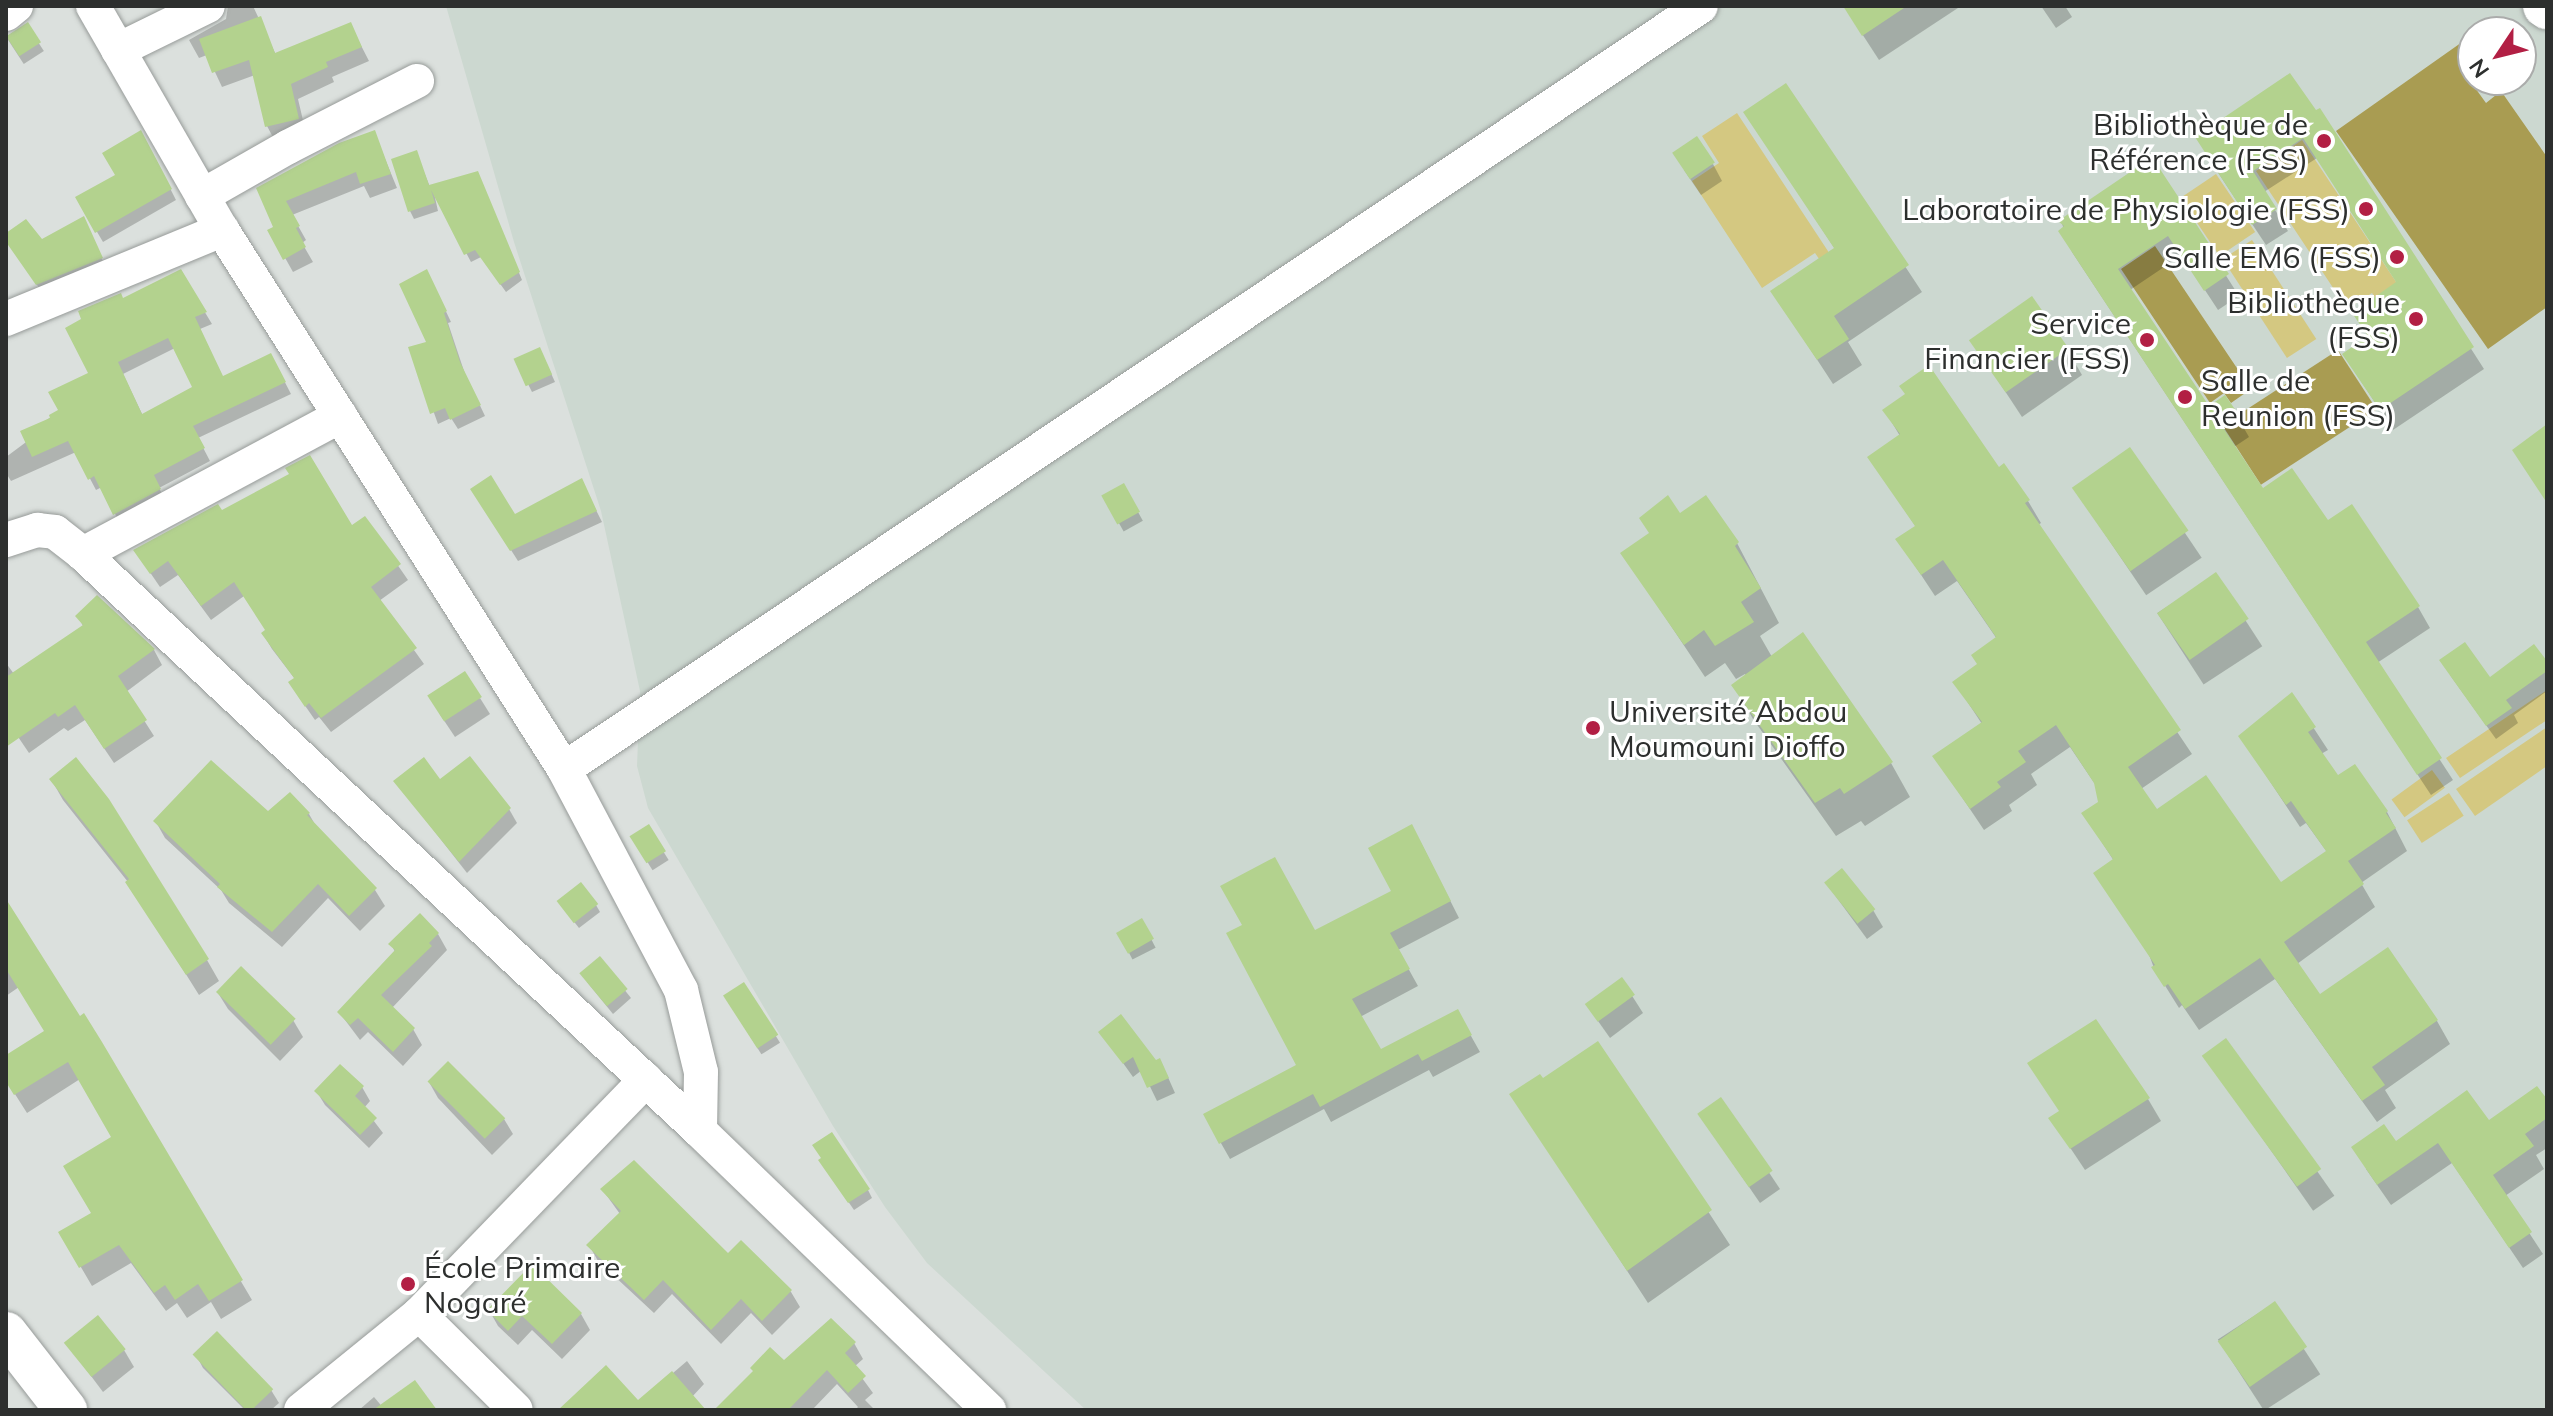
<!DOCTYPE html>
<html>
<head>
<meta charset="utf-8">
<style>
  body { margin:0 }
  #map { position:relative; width:2553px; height:1416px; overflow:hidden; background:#dbe0dd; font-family:Mulish,sans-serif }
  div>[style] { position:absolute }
  .built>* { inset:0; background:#ccd8d0 }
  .green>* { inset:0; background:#d4c881; transform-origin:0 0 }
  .forest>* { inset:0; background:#a99c52; transform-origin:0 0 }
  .shadow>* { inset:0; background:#0003; transform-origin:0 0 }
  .building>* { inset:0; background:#b3d28e; transform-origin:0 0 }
  .roads { filter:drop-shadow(0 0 2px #979b99) drop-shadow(0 0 2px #979b99) }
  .minor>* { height:34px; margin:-17px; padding:0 17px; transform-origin:17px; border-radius:17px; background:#fff }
  .tertiary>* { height:42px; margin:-21px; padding:0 21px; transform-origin:21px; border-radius:21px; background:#fff }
  .dots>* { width:22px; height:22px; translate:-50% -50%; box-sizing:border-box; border:4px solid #fff; border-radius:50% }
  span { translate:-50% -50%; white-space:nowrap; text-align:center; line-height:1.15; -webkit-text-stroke:6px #fff; paint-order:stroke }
  .poi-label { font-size:30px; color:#2d2f2e }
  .right { translate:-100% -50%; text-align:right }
  .left { translate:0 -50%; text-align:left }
  .frame { position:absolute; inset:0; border:8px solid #2d2f2e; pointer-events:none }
  .north { position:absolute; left:2457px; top:16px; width:80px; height:80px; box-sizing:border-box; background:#fff; border:2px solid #abacab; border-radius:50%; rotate:235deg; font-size:22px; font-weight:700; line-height:32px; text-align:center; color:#2d2f2e }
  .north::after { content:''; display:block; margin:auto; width:28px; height:36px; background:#b21f44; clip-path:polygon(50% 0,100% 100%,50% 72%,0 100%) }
</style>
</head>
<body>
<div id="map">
  <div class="built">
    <i style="clip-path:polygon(evenodd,446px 6px,2547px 6px,2547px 1410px,1086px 1410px,927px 1263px,885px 1207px,833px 1126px,648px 808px,637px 766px,640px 691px,601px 511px,514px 242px,446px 6px,2473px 32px,2521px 32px,2521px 80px,2473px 80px,2473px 32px)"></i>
  </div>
  <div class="green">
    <i style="clip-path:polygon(1737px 113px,1851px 286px,1837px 285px,1815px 253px,1762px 288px,1692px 181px,1719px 163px,1702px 136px)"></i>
    <i style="clip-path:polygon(2302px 140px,2406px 297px,2384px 311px,2372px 293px,2347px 309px,2256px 171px)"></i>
    <i style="left:2216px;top:174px;width:70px;height:43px;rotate:56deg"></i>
    <i style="left:2252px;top:240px;width:118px;height:35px;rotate:57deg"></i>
    <i style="clip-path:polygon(2547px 690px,2547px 720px,2460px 778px,2446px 758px)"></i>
    <i style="clip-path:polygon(2547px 727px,2547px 766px,2475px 816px,2456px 789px)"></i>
    <i style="left:2432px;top:770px;width:22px;height:50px;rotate:54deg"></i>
    <i style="left:2449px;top:793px;width:27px;height:50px;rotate:57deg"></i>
  </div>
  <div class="forest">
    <i style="clip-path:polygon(2465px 40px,2473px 52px,2473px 80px,2479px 80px,2473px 85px,2486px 103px,2501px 91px,2547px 157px,2547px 307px,2488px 349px,2336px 131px)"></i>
    <i style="clip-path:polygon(2155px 246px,2251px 389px,2231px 403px,2224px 393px,2210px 403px,2121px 269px)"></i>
    <i style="left:2338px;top:350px;width:71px;height:138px;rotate:57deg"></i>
  </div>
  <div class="shadow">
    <i style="clip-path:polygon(228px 6px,253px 6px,276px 55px,350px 24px,369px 61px,332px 77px,334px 82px,298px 99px,306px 133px,275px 141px,267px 126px,255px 75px,222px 87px,207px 55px,199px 58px,189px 40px,226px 19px)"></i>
    <i style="clip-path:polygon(1844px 6px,1961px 6px,1879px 60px)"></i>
    <i style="clip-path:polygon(2041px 6px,2065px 6px,2072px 17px,2056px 28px)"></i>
    <i style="left:27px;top:25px;width:31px;height:24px;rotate:57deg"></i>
    <i style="clip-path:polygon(1786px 86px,1922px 292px,1848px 342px,1862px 365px,1833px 384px,1773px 292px,1835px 249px,1746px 113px)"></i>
    <i style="clip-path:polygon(2319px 111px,2484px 369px,2393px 430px,2357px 375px,2369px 338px,2354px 313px,2398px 283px,2317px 158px,2264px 192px,2288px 231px,2266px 245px,2209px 159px)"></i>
    <i style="clip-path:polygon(374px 132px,397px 188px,370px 198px,364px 186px,292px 215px,306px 240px,302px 243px,313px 262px,293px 272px,270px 231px,276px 228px,258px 189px)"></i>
    <i style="clip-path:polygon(147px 143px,176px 200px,103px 242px,77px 198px,118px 176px)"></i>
    <i style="clip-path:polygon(416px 152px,430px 187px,481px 181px,522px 280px,506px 292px,481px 257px,471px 262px,434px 193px,438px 211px,414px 219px,410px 211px)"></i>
    <i style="clip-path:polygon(1713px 164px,1722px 181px,1701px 195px,1684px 170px)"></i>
    <i style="clip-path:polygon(2156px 166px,2239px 296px,2218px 310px,2182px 255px,2130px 290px,2208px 409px,2224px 398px,2237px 416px,2249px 437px,2234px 447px,2262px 490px,2327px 522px,2418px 607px,2430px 628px,2377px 663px,2453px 780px,2431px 795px,2072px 252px,2061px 221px)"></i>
    <i style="clip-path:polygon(87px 226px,105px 266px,42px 292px,6px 240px,6px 235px,41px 241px)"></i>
    <i style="clip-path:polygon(evenodd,180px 271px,212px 324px,200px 329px,223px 378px,277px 367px,291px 394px,198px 438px,210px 461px,159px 488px,166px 501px,121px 526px,102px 487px,96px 490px,76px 452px,11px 481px,6px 473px,6px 457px,45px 428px,42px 423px,60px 411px,90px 374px,123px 300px,180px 271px,175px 348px,195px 388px,143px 416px,123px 374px,175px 348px)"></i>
    <i style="clip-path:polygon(432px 282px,451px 322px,448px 323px,465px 374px,485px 416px,458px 429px,451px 418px,438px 424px,411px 349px,429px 343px)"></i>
    <i style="clip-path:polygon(1972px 341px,2067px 349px,2082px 375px,2022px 417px)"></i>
    <i style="clip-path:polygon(544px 358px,555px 382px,532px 392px,528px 384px)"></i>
    <i style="clip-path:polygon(1885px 411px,1999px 470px,2028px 501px,2041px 523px,2038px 525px,2192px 754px,2141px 789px,2157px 812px,2281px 885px,2327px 852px,2306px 823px,2300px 827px,2240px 736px,2292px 695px,2328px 750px,2321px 754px,2338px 778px,2387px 812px,2407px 851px,2361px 883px,2375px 907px,2297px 964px,2320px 997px,2387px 950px,2437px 1021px,2450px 1044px,2385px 1090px,2396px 1108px,2377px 1122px,2275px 979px,2199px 1030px,2182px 1005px,2179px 1008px,2154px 968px,2114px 861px,2083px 813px,2100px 803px,2097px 787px,2070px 747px,2031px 774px,2037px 785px,2009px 805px,2012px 811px,1984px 830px,1935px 757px,1982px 724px,1955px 683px,1979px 665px,1997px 639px,1957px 581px,1935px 596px,1898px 540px,1916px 527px,1870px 458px,1900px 436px)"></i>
    <i style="left:2129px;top:450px;width:130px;height:67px;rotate:56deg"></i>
    <i style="left:1123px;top:485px;width:41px;height:22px;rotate:61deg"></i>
    <i style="clip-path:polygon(587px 492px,602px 522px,518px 561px,479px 500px,515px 516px)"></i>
    <i style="clip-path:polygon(221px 513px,352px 528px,365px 518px,408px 580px,379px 601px,424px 664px,331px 732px,319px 717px,315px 720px,299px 697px,295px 679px,272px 649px,263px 634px,267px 631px,244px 596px,211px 620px,178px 575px,160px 587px,145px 565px)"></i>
    <i style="clip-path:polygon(1679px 516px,1737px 543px,1779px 623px,1760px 636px,1772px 657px,1891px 763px,1910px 797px,1865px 826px,1861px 821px,1836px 836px,1753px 719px,1734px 686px,1746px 676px,1745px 674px,1736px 679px,1725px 663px,1705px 677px,1623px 554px)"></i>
    <i style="left:2216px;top:575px;width:85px;height:70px;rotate:57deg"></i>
    <i style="clip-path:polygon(78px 616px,154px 650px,162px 665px,126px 692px,154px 736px,114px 763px,85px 720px,68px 731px,64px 728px,29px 753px,6px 719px,6px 663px,14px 674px,83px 626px)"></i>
    <i style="clip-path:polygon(2547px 665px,2547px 691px,2514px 715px,2518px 723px,2496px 739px,2450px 675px,2490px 680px)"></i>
    <i style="clip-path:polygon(480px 698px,490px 714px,455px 737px,439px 713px)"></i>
    <i style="clip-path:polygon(51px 779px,207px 960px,219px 981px,199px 995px,128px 882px,63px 800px)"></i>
    <i style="clip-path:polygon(396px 782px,440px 782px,509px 809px,517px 823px,467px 873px)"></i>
    <i style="clip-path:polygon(268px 814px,309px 814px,317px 828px,375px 890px,385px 906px,360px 931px,328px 898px,282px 947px,229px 903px,221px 890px,165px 838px,156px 822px)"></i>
    <i style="left:648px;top:827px;width:39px;height:19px;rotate:58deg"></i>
    <i style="clip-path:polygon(1421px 843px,1459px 918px,1398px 950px,1418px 986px,1360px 1017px,1380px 1052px,1457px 1011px,1480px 1052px,1433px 1077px,1429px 1070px,1331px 1122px,1324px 1109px,1230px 1159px,1205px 1115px,1299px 1065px,1315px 933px,1393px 892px)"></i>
    <i style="clip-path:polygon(1826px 883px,1873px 910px,1883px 927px,1867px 939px)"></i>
    <i style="clip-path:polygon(6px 903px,80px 1018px,100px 1043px,252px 1300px,221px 1319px,211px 1302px,187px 1318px,177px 1303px,166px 1311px,131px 1263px,92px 1286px,61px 1233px,94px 1214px,114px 1137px,80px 1079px,27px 1113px,6px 1080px,6px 1057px,46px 1031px,19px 987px,6px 996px)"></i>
    <i style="clip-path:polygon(596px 905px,600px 912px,579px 928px,564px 909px)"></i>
    <i style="left:1142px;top:921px;width:30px;height:26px;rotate:63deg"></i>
    <i style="clip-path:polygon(438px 934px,447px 950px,392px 1008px,413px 1029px,422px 1045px,403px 1066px,368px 1032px,360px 1040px,339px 1012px,395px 952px,391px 944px)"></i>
    <i style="clip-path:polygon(600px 959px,631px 998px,613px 1014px,587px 982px)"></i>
    <i style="clip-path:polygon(1622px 980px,1643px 1013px,1610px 1038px,1598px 1021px)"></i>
    <i style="left:744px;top:985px;width:68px;height:22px;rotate:58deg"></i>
    <i style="clip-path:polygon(218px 993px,293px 1020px,303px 1037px,280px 1061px,228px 1009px)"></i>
    <i style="clip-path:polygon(1101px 1032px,1167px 1075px,1175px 1093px,1157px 1101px,1142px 1070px,1133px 1077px)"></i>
    <i style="left:2226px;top:1041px;width:189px;height:26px;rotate:55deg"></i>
    <i style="clip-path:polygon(1598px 1043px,1730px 1245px,1648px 1303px,1512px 1094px,1542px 1081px)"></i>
    <i style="clip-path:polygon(429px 1082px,504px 1119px,513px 1134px,492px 1155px,438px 1098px)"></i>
    <i style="clip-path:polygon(362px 1087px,370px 1101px,364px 1108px,383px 1133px,369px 1148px,325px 1105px,317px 1092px)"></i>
    <i style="clip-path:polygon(1720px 1099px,1780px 1189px,1760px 1203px,1710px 1130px)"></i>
    <i style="clip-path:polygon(2148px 1099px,2161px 1121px,2085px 1170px,2051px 1119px,2060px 1112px)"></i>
    <i style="clip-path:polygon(2547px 1103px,2547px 1148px,2536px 1155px,2544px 1169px,2505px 1196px,2543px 1254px,2523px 1268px,2452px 1163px,2391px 1205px,2366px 1169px,2395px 1144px,2488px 1123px)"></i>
    <i style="clip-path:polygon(825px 1168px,868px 1190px,872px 1198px,854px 1210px)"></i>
    <i style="clip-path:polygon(602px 1189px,729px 1256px,741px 1242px,791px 1292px,800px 1307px,772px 1335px,751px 1313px,721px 1344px,672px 1294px,654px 1313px,598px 1261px,589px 1245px,620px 1214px)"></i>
    <i style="left:2274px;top:1303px;width:85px;height:67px;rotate:57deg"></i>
    <i style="clip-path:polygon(489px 1310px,581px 1314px,590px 1330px,562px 1359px,532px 1330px,518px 1345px,498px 1326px)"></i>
    <i style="clip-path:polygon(854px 1343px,863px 1359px,854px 1367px,873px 1393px,865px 1400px,875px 1410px,855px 1410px,858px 1407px,837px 1384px,812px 1410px,717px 1410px,784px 1363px)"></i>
    <i style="clip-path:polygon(67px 1344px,124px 1350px,134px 1367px,103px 1392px)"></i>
    <i style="clip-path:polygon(196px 1355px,271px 1390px,279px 1403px,271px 1410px,245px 1410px,203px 1368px)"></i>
    <i style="clip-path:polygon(687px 1361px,704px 1384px,691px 1398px,691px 1410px,569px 1410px,638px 1403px)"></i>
    <i style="clip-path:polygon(374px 1397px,385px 1410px,359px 1410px)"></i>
  </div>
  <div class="building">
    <i style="clip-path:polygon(1843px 6px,1907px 6px,1862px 36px)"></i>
    <i style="clip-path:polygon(261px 16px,275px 53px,351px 22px,362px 47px,326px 62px,328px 67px,291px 84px,299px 119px,265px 127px,249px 60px,212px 73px,199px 39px)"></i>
    <i style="left:28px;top:22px;width:24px;height:26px;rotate:57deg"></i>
    <i style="clip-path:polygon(2290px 73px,2316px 110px,2320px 108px,2474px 347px,2380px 410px,2342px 354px,2368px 336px,2352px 313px,2396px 282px,2303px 138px,2253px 171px,2277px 209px,2252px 225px,2195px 137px)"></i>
    <i style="clip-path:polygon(1786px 83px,1909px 265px,1834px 316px,1849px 339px,1817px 360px,1770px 291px,1834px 248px,1743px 112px)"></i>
    <i style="clip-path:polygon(141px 130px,172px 189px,95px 233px,75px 197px,115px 175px,102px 153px)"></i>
    <i style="clip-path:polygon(375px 130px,391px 174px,360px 184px,356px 172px,286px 201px,300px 226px,296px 228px,306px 247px,283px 260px,267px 230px,273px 227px,256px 188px,339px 143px)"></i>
    <i style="left:1697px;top:136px;width:32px;height:30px;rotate:56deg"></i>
    <i style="clip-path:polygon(417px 150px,429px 185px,478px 171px,520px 272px,500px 285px,475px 250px,464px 255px,431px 190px,435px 203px,408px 212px,391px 159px)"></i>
    <i style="clip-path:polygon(2145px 162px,2151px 167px,2156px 163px,2229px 274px,2204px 291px,2168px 236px,2118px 269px,2209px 406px,2225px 395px,2239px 415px,2222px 426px,2263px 488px,2292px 468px,2328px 520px,2352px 504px,2420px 606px,2366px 642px,2442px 758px,2417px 775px,2058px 231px,2064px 226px,2058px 221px)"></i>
    <i style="clip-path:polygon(84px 216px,103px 258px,36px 285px,6px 242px,6px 233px,26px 219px,42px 239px)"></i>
    <i style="clip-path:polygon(evenodd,181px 269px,207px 312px,195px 317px,223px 376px,271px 353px,286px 382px,193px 426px,205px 448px,154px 475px,161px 489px,113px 515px,94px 476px,88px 480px,68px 441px,32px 457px,20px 431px,50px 418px,49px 415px,58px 410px,48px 392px,88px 373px,65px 328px,81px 319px,78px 311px,121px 293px,123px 298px,181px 269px,168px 338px,192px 387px,142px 414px,118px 362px,168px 338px)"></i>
    <i style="clip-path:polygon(427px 269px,447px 311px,444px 313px,460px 362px,481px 405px,450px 420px,445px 408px,430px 414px,408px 347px,426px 342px,399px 284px)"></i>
    <i style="left:2032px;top:296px;width:64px;height:77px;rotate:55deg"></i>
    <i style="left:540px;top:347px;width:30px;height:29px;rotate:66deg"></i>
    <i style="clip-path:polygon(1929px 365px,1999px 467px,2004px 463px,2030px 500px,2025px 503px,2181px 730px,2128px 767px,2157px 809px,2206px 775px,2281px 882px,2326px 851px,2291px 801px,2286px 805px,2238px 736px,2292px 692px,2316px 727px,2308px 732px,2338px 775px,2355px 764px,2388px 811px,2386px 813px,2396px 828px,2348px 861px,2364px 884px,2284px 942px,2320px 994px,2388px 947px,2438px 1020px,2372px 1067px,2385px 1085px,2362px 1101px,2260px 958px,2185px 1009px,2168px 984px,2164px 987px,2151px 967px,2155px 965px,2093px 873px,2113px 859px,2081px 813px,2098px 802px,2094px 783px,2056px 725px,2018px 751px,2026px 762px,1997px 782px,2001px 787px,1970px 809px,1932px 756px,1982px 722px,1952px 682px,1977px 664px,1971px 655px,1996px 637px,1943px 560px,1921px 575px,1895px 539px,1915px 526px,1867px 457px,1900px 434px,1882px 410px,1905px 394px,1899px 386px)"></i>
    <i style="clip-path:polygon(2547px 424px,2547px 503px,2512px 450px)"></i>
    <i style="left:2130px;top:447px;width:102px;height:71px;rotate:55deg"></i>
    <i style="clip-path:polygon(310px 455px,352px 525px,365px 516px,401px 564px,371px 587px,417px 648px,321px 718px,309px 703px,305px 707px,288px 682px,294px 678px,261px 633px,265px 630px,234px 582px,201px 606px,168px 561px,150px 574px,133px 550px,218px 504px,222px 510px,289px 474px,285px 468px)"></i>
    <i style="clip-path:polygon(491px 475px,515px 514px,582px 478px,597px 511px,510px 551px,470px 489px)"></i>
    <i style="left:1124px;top:483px;width:33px;height:26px;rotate:61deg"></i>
    <i style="clip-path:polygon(1668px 495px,1680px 513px,1706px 495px,1739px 542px,1735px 546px,1761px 588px,1741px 602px,1754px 622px,1715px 646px,1704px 630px,1684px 645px,1620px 553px,1649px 533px,1639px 518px)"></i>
    <i style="left:2216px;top:572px;width:57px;height:72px;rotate:55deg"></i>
    <i style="clip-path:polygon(97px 595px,155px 649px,118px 676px,147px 720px,104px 749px,75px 705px,58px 717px,55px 713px,6px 747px,6px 677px,83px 625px,75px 616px)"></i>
    <i style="clip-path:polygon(1803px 632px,1893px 762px,1844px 794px,1840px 788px,1815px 803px,1731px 685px)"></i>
    <i style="clip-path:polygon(2465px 642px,2490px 677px,2534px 644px,2547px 661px,2547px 671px,2506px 700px,2512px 708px,2486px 726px,2439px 660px)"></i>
    <i style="left:465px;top:671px;width:31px;height:45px;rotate:57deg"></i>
    <i style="clip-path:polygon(470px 756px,511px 808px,459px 862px,393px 781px,424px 757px,440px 779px)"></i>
    <i style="clip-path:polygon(76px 757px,109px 799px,209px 959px,186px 975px,125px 882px,129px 879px,49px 779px)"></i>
    <i style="clip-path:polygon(211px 760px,268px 811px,290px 792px,310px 813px,307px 815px,377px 888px,349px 916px,318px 884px,272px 932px,217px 887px,220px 884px,153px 821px)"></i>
    <i style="left:649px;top:824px;width:32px;height:23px;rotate:58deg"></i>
    <i style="clip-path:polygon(1412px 824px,1451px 901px,1390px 933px,1410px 969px,1352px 999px,1381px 1049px,1458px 1009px,1472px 1035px,1422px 1061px,1418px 1054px,1320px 1107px,1313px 1094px,1219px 1144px,1203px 1114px,1296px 1065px,1226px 933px,1242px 925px,1220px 886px,1275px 857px,1315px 930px,1391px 891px,1368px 848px)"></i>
    <i style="left:1842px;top:868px;width:53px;height:23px;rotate:51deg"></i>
    <i style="left:581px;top:882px;width:28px;height:31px;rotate:52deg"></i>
    <i style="clip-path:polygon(6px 899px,80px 1016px,84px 1013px,102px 1042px,243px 1280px,209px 1301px,198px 1284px,175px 1300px,165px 1285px,154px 1293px,119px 1245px,79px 1268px,58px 1232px,91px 1213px,63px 1166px,111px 1137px,68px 1062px,14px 1095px,6px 1082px,6px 1055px,44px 1031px,6px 969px)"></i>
    <i style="clip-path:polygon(420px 913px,439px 933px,429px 943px,432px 946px,381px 995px,415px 1028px,393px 1052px,358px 1018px,350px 1025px,337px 1012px,395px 950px,388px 944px)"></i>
    <i style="left:1142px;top:918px;width:24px;height:30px;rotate:60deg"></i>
    <i style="left:600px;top:956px;width:43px;height:27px;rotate:50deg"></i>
    <i style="left:241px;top:966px;width:76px;height:36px;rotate:44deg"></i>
    <i style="left:1622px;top:977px;width:22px;height:46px;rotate:54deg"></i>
    <i style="left:744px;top:982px;width:63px;height:25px;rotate:57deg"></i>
    <i style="clip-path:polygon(1121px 1014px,1156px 1060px,1160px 1058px,1169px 1078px,1147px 1088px,1133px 1057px,1123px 1064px,1098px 1032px)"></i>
    <i style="clip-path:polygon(2096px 1019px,2150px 1098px,2070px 1149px,2048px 1118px,2059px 1111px,2027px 1063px)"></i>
    <i style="left:2226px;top:1038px;width:162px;height:30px;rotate:54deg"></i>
    <i style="clip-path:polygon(1598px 1041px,1712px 1210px,1627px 1271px,1509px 1094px,1540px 1074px,1543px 1078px)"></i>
    <i style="left:448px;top:1061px;width:81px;height:29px;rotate:45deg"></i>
    <i style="clip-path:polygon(340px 1064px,364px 1086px,355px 1096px,377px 1118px,360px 1135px,314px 1091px)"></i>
    <i style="clip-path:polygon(2537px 1086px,2547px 1099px,2547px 1118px,2525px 1134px,2534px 1146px,2493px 1175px,2532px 1232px,2509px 1248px,2438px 1143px,2377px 1185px,2351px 1147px,2384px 1124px,2396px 1141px,2467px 1090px,2489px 1120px)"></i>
    <i style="left:1721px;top:1097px;width:90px;height:29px;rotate:55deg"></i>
    <i style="clip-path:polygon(832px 1132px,870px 1189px,848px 1203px,818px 1160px,821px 1158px,812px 1145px)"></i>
    <i style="clip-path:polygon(634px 1160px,728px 1253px,741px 1240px,792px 1290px,762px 1321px,741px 1299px,711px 1330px,663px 1280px,644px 1300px,586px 1245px,621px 1211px,600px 1189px)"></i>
    <i style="clip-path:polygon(532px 1264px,582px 1313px,552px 1344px,522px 1316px,508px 1331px,487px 1310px)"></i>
    <i style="left:2275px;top:1301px;width:56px;height:70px;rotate:55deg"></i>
    <i style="left:98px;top:1315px;width:44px;height:44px;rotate:51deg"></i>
    <i style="clip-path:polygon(831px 1318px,856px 1342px,845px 1353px,866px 1376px,848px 1393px,827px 1370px,788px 1410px,714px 1410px,753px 1371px,750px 1368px,770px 1347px,784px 1360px)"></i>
    <i style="left:217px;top:1331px;width:81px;height:34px;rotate:46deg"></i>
    <i style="clip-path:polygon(606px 1365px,638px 1400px,672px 1371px,706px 1410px,558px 1410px)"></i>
    <i style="clip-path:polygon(415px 1380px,437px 1410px,373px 1410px)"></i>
  </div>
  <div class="roads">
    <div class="minor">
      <i style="left:93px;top:6px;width:258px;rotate:60.1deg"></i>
      <i style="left:222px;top:230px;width:638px;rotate:57.6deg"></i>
      <i style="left:564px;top:769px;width:250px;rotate:62.1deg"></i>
      <i style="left:681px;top:990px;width:84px;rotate:76.3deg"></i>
      <i style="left:701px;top:1072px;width:59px;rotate:91deg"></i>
      <i style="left:6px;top:14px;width:13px;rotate:-39deg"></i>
      <i style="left:118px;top:50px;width:100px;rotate:-26.1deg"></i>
      <i style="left:202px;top:196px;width:99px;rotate:-29.7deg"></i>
      <i style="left:288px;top:147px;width:145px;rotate:-27.1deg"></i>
      <i style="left:6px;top:319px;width:234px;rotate:-22.4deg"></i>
      <i style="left:6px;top:540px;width:33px;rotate:-18deg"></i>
      <i style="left:37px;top:530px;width:18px;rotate:6deg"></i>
      <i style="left:55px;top:532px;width:36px;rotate:38deg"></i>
      <i style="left:83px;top:554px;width:845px;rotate:43.08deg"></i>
      <i style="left:700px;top:1131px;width:402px;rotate:44deg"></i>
      <i style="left:83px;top:554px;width:292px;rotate:-28.2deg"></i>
      <i style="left:564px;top:769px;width:1369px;rotate:-33.86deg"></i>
      <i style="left:419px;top:1314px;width:136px;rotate:44.7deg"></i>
      <i style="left:301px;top:1410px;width:152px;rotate:-39.1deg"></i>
      <i style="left:419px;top:1314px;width:326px;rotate:-45.9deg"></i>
    </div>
    <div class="tertiary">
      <i style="left:2544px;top:6px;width:4px;rotate:34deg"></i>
      <i style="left:6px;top:1333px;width:98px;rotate:52.1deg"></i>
    </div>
  </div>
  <div class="dots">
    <i style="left:2324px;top:141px;background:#b21f44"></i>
    <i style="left:2366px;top:209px;background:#b21f44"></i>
    <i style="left:2397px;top:257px;background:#b21f44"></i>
    <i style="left:2416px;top:319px;background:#b21f44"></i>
    <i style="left:2147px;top:340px;background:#b21f44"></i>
    <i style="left:2185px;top:397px;background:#b21f44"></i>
    <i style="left:1593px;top:728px;background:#b21f44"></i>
    <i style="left:408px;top:1284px;background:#b21f44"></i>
  </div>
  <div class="poi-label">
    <span class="right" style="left:2308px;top:141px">Bibliothèque de<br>Référence (FSS)</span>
    <span class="right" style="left:2350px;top:209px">Laboratoire de Physiologie (FSS)</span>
    <span class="right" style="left:2381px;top:257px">Salle EM6 (FSS)</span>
    <span class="right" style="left:2400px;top:319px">Bibliothèque<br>(FSS)</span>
    <span class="right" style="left:2131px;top:340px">Service<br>Financier (FSS)</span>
    <span class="left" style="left:2201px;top:397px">Salle de<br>Reunion (FSS)</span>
    <span class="left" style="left:1609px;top:728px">Université Abdou<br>Moumouni Dioffo</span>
    <span class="left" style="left:424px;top:1284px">École Primaire<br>Nogaré</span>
  </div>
  <div class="frame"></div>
  <div class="north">N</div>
</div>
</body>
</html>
